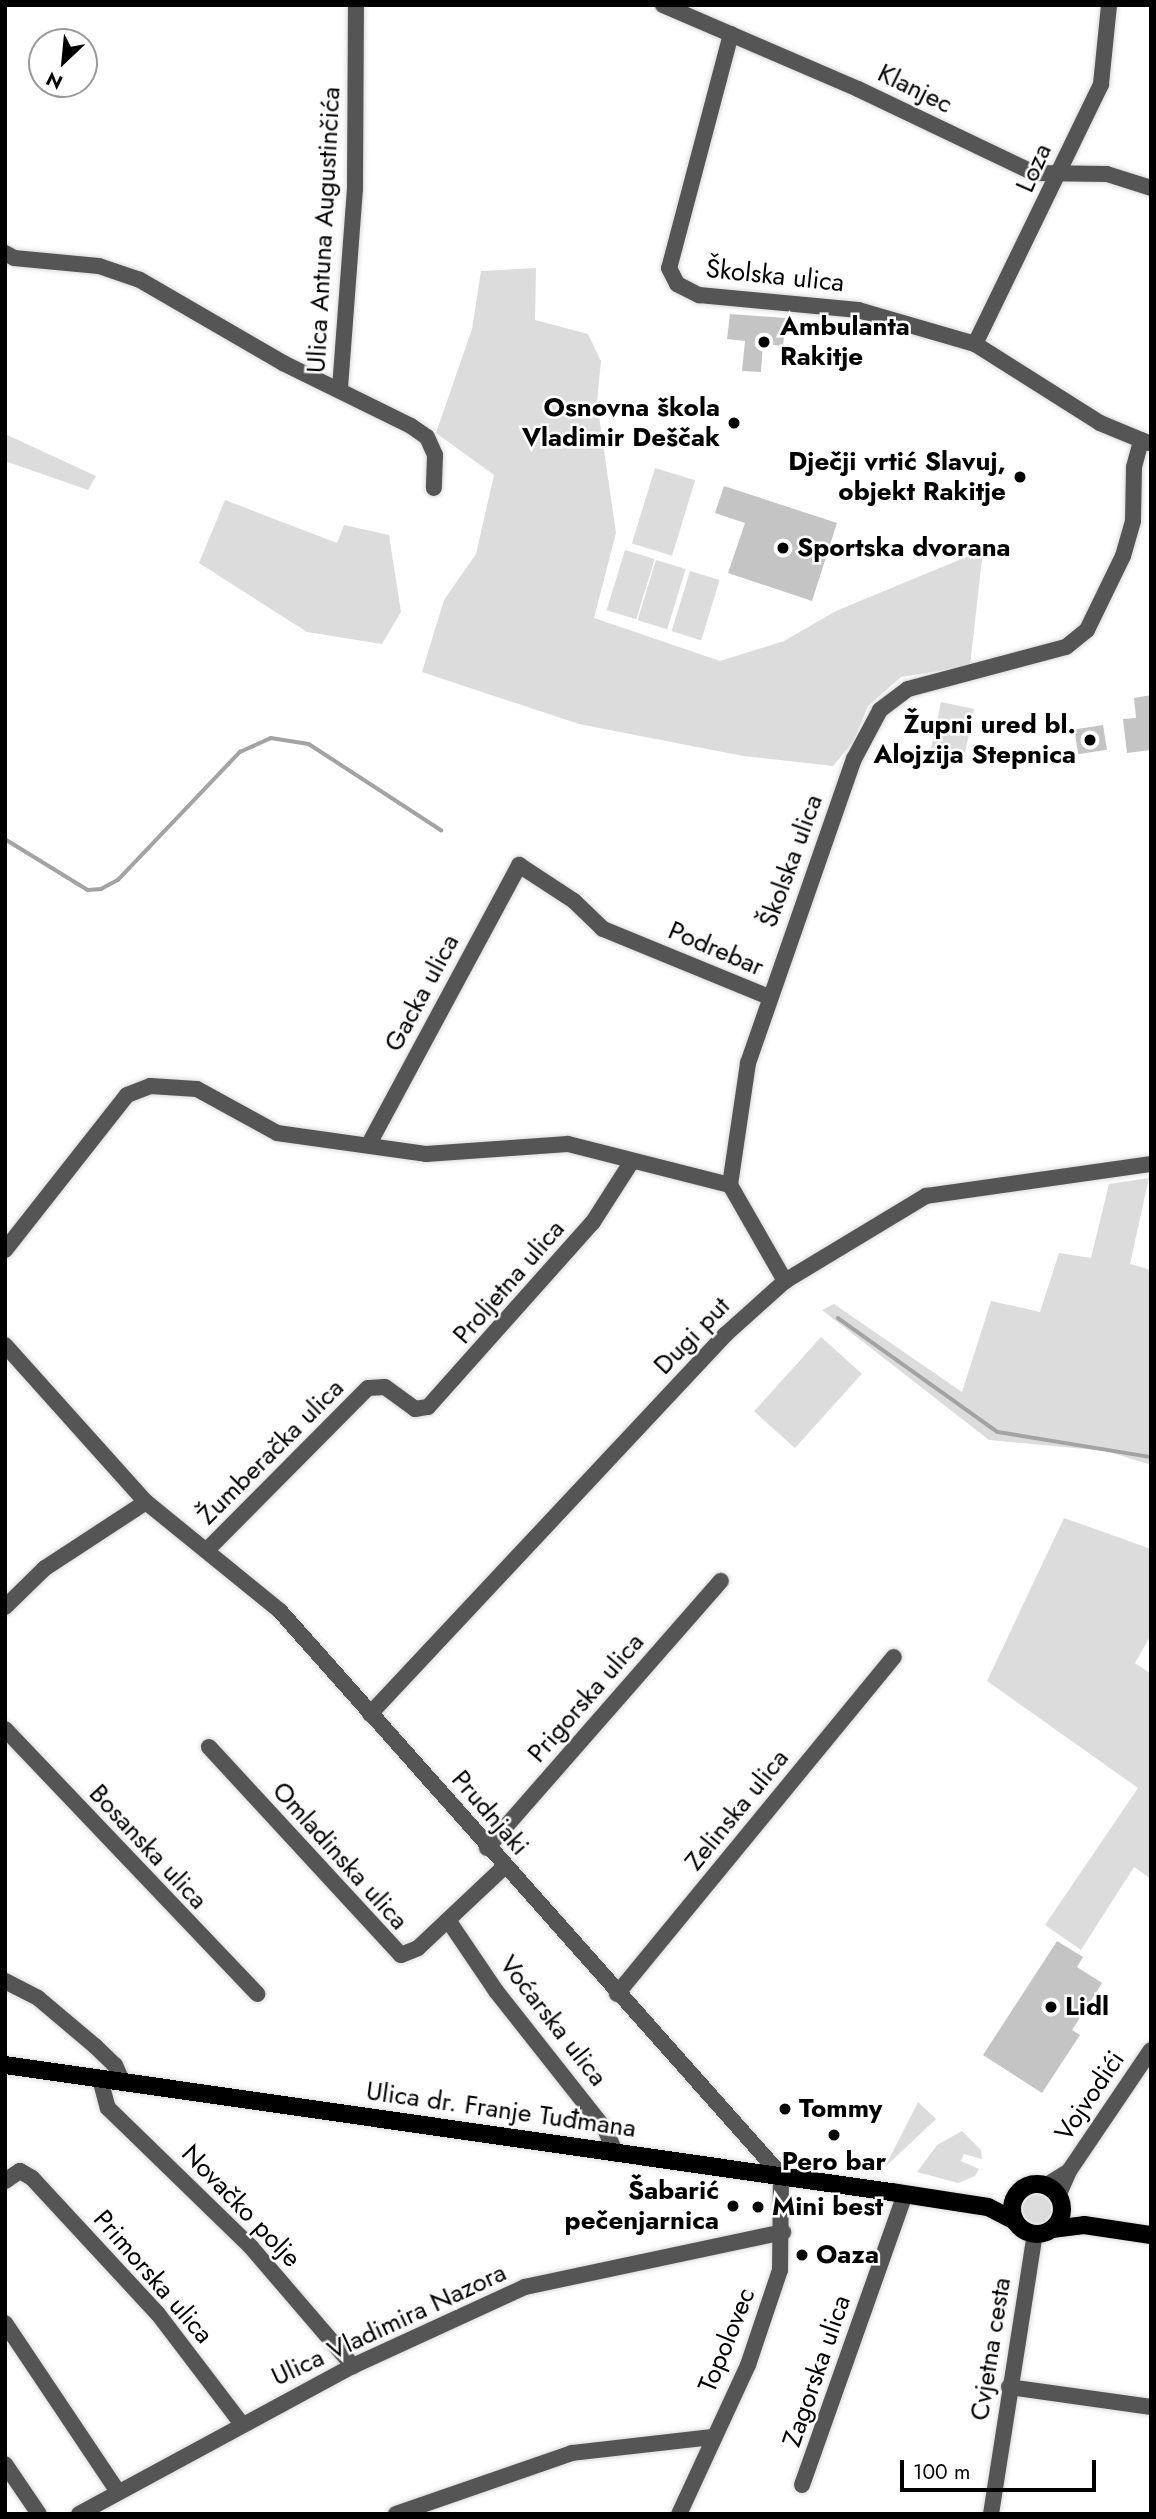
<!DOCTYPE html>
<html>
<head>
<meta charset="utf-8">
<style>
  body { margin:0 }
  #map { position:relative; width:1156px; height:2519px; overflow:hidden; background:#fff; font-family:Jost,sans-serif }
  div>[style] { position:absolute }
  .green>* { inset:0; background:#dcdcdc; transform-origin:0 0 }
  .round { border-radius:50% }
  .stream>* { height:3.5px; margin:-1.75px; padding:0 1.75px; transform-origin:1.75px; border-radius:1.75px; background:#a3a3a3 }
  .building>* { inset:0; background:#c4c4c4; transform-origin:0 0 }
  .roads { filter:drop-shadow(0 0 2px #dbdbdb) drop-shadow(0 0 2px #dbdbdb) }
  .minor>* { height:16px; margin:-8px; padding:0 8px; transform-origin:8px; border-radius:8px; background:#555 }
  .major>* { height:18px; margin:-9px; padding:0 9px; transform-origin:9px; border-radius:9px; background:#000 }
  .major>.ring { margin:-9px; padding:0; box-sizing:content-box; background:none; border:18px solid #000; border-radius:50% }
  .dots>* { width:19px; height:19px; translate:-50% -50%; box-sizing:border-box; border:4px solid #fff; border-radius:50% }
  span { translate:-50% -50%; white-space:nowrap; text-align:center; line-height:1.15; -webkit-text-stroke:5px #fff; paint-order:stroke }
  .street-label { font-size:26px; color:#000 }
  .poi-label { font-size:26px; color:#000; font-weight:700 }
  .left { translate:0 -50%; text-align:left }
  .right { translate:-100% -50%; text-align:right }
  .frame { position:absolute; inset:0; border:7px solid #000; pointer-events:none }
  .north { position:absolute; left:28px; top:28px; width:70px; height:70px; box-sizing:border-box; background:#fff; border:2px solid #999; border-radius:50%; rotate:206deg; font-size:19px; font-weight:700; line-height:28px; text-align:center; color:#000 }
  .north::after { content:''; display:block; margin:auto; width:24px; height:32px; background:#000; clip-path:polygon(50% 0,100% 100%,50% 72%,0 100%) }
  .scale { position:absolute; left:900px; top:2460px; width:196px; height:32px; box-sizing:border-box; border:4px solid #000; border-top:0; padding-left:9px; font-size:21px; line-height:24px; white-space:nowrap; color:#000; -webkit-text-stroke:5px #fff; paint-order:stroke }
</style>
</head>
<body>
<div id="map">
  <div class="green">
    <i style="clip-path:polygon(536px 268px,535px 320px,588px 334px,601px 361px,597px 402px,616px 533px,594px 618px,720px 661px,784px 641px,836px 611px,983px 550px,970px 666px,901px 677px,868px 706px,853px 742px,833px 766px,743px 756px,579px 724px,422px 672px,444px 600px,476px 554px,494px 475px,436px 433px,472px 329px,481px 271px)"></i>
    <i style="clip-path:polygon(5px 434px,96px 476px,88px 490px,5px 461px)"></i>
    <i style="left:655px;top:468px;width:42px;height:79px;rotate:17deg"></i>
    <i style="clip-path:polygon(225px 500px,337px 543px,344px 525px,389px 535px,401px 612px,382px 644px,307px 632px,199px 563px)"></i>
    <i style="left:625px;top:550px;width:31px;height:63px;rotate:17deg"></i>
    <i style="left:656px;top:560px;width:31px;height:63px;rotate:17deg"></i>
    <i style="left:690px;top:571px;width:31px;height:63px;rotate:17deg"></i>
    <i style="left:941px;top:702px;width:34px;height:57px;rotate:12deg"></i>
    <i style="clip-path:polygon(1149px 1178px,1130px 1264px,1151px 1270px,1151px 1465px,1106px 1451px,989px 1440px,822px 1310px,834px 1304px,962px 1392px,991px 1301px,1040px 1312px,1059px 1253px,1091px 1258px,1109px 1184px)"></i>
    <i style="left:821px;top:1337px;width:55px;height:100px;rotate:42deg"></i>
    <i style="clip-path:polygon(1064px 1518px,1151px 1549px,1151px 1635px,1135px 1663px,1151px 1674px,1151px 1879px,1134px 1867px,1081px 1950px,1045px 1925px,1138px 1788px,987px 1681px)"></i>
    <i style="clip-path:polygon(918px 2102px,936px 2119px,885px 2167px)"></i>
    <i style="clip-path:polygon(962px 2131px,981px 2150px,982px 2159px,964px 2154px,961px 2161px,979px 2169px,975px 2176px,958px 2183px,917px 2172px,937px 2145px)"></i>
    <i class="round" style="left:1023px;top:2195px;width:28px;height:28px"></i>
  </div>
  <div class="stream">
    <i style="left:5px;top:839px;width:97px;rotate:31.6deg"></i>
    <i style="left:88px;top:890px;width:13px;rotate:-4deg"></i>
    <i style="left:101px;top:889px;width:19px;rotate:-28deg"></i>
    <i style="left:118px;top:880px;width:177px;rotate:-46.4deg"></i>
    <i style="left:240px;top:752px;width:34px;rotate:-24deg"></i>
    <i style="left:271px;top:738px;width:38px;rotate:9deg"></i>
    <i style="left:309px;top:744px;width:158px;rotate:33.1deg"></i>
    <i style="left:838px;top:1318px;width:196px;rotate:35.5deg"></i>
    <i style="left:998px;top:1432px;width:155px;rotate:9.3deg"></i>
  </div>
  <div class="building">
    <i style="clip-path:polygon(730px 314px,786px 318px,783px 346px,763px 344px,761px 372px,742px 371px,745px 341px,727px 339px)"></i>
    <i style="clip-path:polygon(724px 486px,837px 523px,812px 601px,728px 573px,745px 523px,715px 513px)"></i>
    <i style="clip-path:polygon(1151px 695px,1151px 750px,1127px 753px,1123px 719px,1136px 718px,1134px 698px)"></i>
    <i style="left:1103px;top:725px;width:25px;height:29px;rotate:81deg"></i>
    <i style="clip-path:polygon(1057px 1941px,1083px 1957px,1077px 1967px,1102px 1983px,1072px 2030px,1080px 2035px,1042px 2093px,983px 2055px)"></i>
  </div>
  <div class="roads">
    <div class="minor">
      <i style="left:663px;top:5px;width:212px;rotate:23.3deg"></i>
      <i style="left:858px;top:89px;width:195px;rotate:25.5deg"></i>
      <i style="left:1034px;top:173px;width:73px;rotate:0.8deg"></i>
      <i style="left:1107px;top:174px;width:46px;rotate:17.7deg"></i>
      <i style="left:731px;top:34px;width:242px;rotate:104.8deg"></i>
      <i style="left:669px;top:268px;width:18px;rotate:63deg"></i>
      <i style="left:677px;top:284px;width:25px;rotate:27deg"></i>
      <i style="left:699px;top:295px;width:160px;rotate:5.4deg"></i>
      <i style="left:858px;top:310px;width:122px;rotate:16.2deg"></i>
      <i style="left:975px;top:344px;width:148px;rotate:32.3deg"></i>
      <i style="left:1100px;top:423px;width:52px;rotate:22.6deg"></i>
      <i style="left:5px;top:253px;width:10px;rotate:29deg"></i>
      <i style="left:14px;top:258px;width:85px;rotate:5.4deg"></i>
      <i style="left:99px;top:266px;width:43px;rotate:18.9deg"></i>
      <i style="left:140px;top:280px;width:165px;rotate:30.1deg"></i>
      <i style="left:283px;top:363px;width:143px;rotate:26.2deg"></i>
      <i style="left:411px;top:426px;width:19px;rotate:35deg"></i>
      <i style="left:427px;top:437px;width:20px;rotate:66deg"></i>
      <i style="left:435px;top:455px;width:33px;rotate:92deg"></i>
      <i style="left:975px;top:344px;width:289px;rotate:-64.1deg"></i>
      <i style="left:1101px;top:84px;width:79px;rotate:-84.2deg"></i>
      <i style="left:340px;top:388px;width:200px;rotate:-85.7deg"></i>
      <i style="left:355px;top:189px;width:184px;rotate:-89.7deg"></i>
      <i style="left:369px;top:1144px;width:317px;rotate:-61.7deg"></i>
      <i style="left:519px;top:865px;width:66px;rotate:33.2deg"></i>
      <i style="left:574px;top:901px;width:40px;rotate:44deg"></i>
      <i style="left:603px;top:929px;width:179px;rotate:22.3deg"></i>
      <i style="left:730px;top:1185px;width:123px;rotate:-81.6deg"></i>
      <i style="left:748px;top:1063px;width:322px;rotate:-70.8deg"></i>
      <i style="left:854px;top:759px;width:55px;rotate:-62deg"></i>
      <i style="left:880px;top:710px;width:35px;rotate:-37deg"></i>
      <i style="left:908px;top:689px;width:163px;rotate:-14.9deg"></i>
      <i style="left:1066px;top:647px;width:27px;rotate:-39deg"></i>
      <i style="left:1087px;top:630px;width:82px;rotate:-64.1deg"></i>
      <i style="left:1123px;top:556px;width:37px;rotate:-74deg"></i>
      <i style="left:1133px;top:520px;width:53px;rotate:-88.9deg"></i>
      <i style="left:1134px;top:467px;width:28px;rotate:-75deg"></i>
      <i style="left:5px;top:1250px;width:197px;rotate:-51.8deg"></i>
      <i style="left:127px;top:1095px;width:25px;rotate:-21deg"></i>
      <i style="left:150px;top:1086px;width:47px;rotate:3.7deg"></i>
      <i style="left:197px;top:1089px;width:91px;rotate:28.8deg"></i>
      <i style="left:277px;top:1133px;width:150px;rotate:8deg"></i>
      <i style="left:426px;top:1154px;width:142px;rotate:-4deg"></i>
      <i style="left:568px;top:1144px;width:167px;rotate:14.2deg"></i>
      <i style="left:730px;top:1185px;width:111px;rotate:60.2deg"></i>
      <i style="left:5px;top:1345px;width:211px;rotate:48.1deg"></i>
      <i style="left:146px;top:1502px;width:121px;rotate:146.8deg"></i>
      <i style="left:45px;top:1568px;width:56px;rotate:135.7deg"></i>
      <i style="left:146px;top:1502px;width:173px;rotate:39.1deg"></i>
      <i style="left:280px;top:1611px;width:754px;rotate:48.39deg"></i>
      <i style="left:781px;top:2175px;width:95px;rotate:90.6deg"></i>
      <i style="left:780px;top:2270px;width:100px;rotate:108.6deg"></i>
      <i style="left:748px;top:2365px;width:164px;rotate:114.8deg"></i>
      <i style="left:207px;top:1550px;width:228px;rotate:-45.2deg"></i>
      <i style="left:368px;top:1388px;width:17px;rotate:-3deg"></i>
      <i style="left:385px;top:1387px;width:37px;rotate:36deg"></i>
      <i style="left:415px;top:1409px;width:13px;rotate:-9deg"></i>
      <i style="left:428px;top:1407px;width:248px;rotate:-48.3deg"></i>
      <i style="left:593px;top:1222px;width:72px;rotate:-57.4deg"></i>
      <i style="left:370px;top:1714px;width:521px;rotate:-46.87deg"></i>
      <i style="left:726px;top:1334px;width:79px;rotate:-41.9deg"></i>
      <i style="left:785px;top:1281px;width:165px;rotate:-31.1deg"></i>
      <i style="left:926px;top:1196px;width:227px;rotate:-8.1deg"></i>
      <i style="left:5px;top:1729px;width:366px;rotate:46.4deg"></i>
      <i style="left:209px;top:1747px;width:283px;rotate:47.3deg"></i>
      <i style="left:401px;top:1955px;width:18px;rotate:-22deg"></i>
      <i style="left:418px;top:1948px;width:118px;rotate:-43.3deg"></i>
      <i style="left:487px;top:1848px;width:355px;rotate:-48.8deg"></i>
      <i style="left:448px;top:1920px;width:86px;rotate:55.9deg"></i>
      <i style="left:496px;top:1991px;width:176px;rotate:51.7deg"></i>
      <i style="left:605px;top:2129px;width:27px;rotate:66deg"></i>
      <i style="left:5px;top:1981px;width:37px;rotate:27deg"></i>
      <i style="left:38px;top:1998px;width:75px;rotate:40.1deg"></i>
      <i style="left:95px;top:2046px;width:28px;rotate:44deg"></i>
      <i style="left:115px;top:2065px;width:20px;rotate:66deg"></i>
      <i style="left:617px;top:1994px;width:436px;rotate:-50.6deg"></i>
      <i style="left:100px;top:2079px;width:30px;rotate:75deg"></i>
      <i style="left:108px;top:2108px;width:199px;rotate:44.2deg"></i>
      <i style="left:251px;top:2247px;width:157px;rotate:49.4deg"></i>
      <i style="left:5px;top:2181px;width:18px;rotate:-34deg"></i>
      <i style="left:20px;top:2171px;width:14px;rotate:30deg"></i>
      <i style="left:32px;top:2178px;width:185px;rotate:47.2deg"></i>
      <i style="left:158px;top:2314px;width:137px;rotate:52.7deg"></i>
      <i style="left:1045px;top:2186px;width:28px;rotate:-32deg"></i>
      <i style="left:1058px;top:2196px;width:27px;rotate:-66deg"></i>
      <i style="left:1069px;top:2171px;width:146px;rotate:-55.9deg"></i>
      <i style="left:5px;top:2323px;width:203px;rotate:56.2deg"></i>
      <i style="left:1009px;top:2387px;width:143px;rotate:8deg"></i>
      <i style="left:5px;top:2464px;width:60px;rotate:55.8deg"></i>
      <i style="left:802px;top:2485px;width:309px;rotate:-70.5deg"></i>
      <i style="left:79px;top:2514px;width:311px;rotate:-28.4deg"></i>
      <i style="left:353px;top:2366px;width:189px;rotate:-24.7deg"></i>
      <i style="left:525px;top:2287px;width:264px;rotate:-12deg"></i>
      <i style="left:396px;top:2514px;width:186px;rotate:-19.1deg"></i>
      <i style="left:572px;top:2453px;width:142px;rotate:-6.5deg"></i>
      <i style="left:991px;top:2514px;width:283px;rotate:-81.1deg"></i>
    </div>
    <div class="major">
      <i style="left:5px;top:2065px;width:895px;rotate:8.16deg"></i>
      <i style="left:891px;top:2192px;width:98px;rotate:8.8deg"></i>
      <i style="left:988px;top:2207px;width:30px;rotate:27deg"></i>
      <i class="ring" style="left:1012px;top:2184px;width:32px;height:32px"></i>
      <i style="left:1052px;top:2229px;width:32px;rotate:-7deg"></i>
      <i style="left:1084px;top:2225px;width:68px;rotate:8.5deg"></i>
    </div>
  </div>
  <div class="dots">
    <i style="left:764px;top:342px;background:#000"></i>
    <i style="left:734px;top:423px;background:#000"></i>
    <i style="left:1020px;top:477px;background:#000"></i>
    <i style="left:783px;top:548px;background:#000"></i>
    <i style="left:1090px;top:740px;background:#000"></i>
    <i style="left:1051px;top:2007px;background:#000"></i>
    <i style="left:785px;top:2109px;background:#000"></i>
    <i style="left:834px;top:2135px;background:#000"></i>
    <i style="left:733px;top:2206px;background:#000"></i>
    <i style="left:758px;top:2207px;background:#000"></i>
    <i style="left:802px;top:2255px;background:#000"></i>
  </div>
  <div class="street-label">
    <span style="left:915px;top:89px;rotate:26deg">Klanjec</span>
    <span style="left:1034px;top:168px;rotate:-66deg">Loza</span>
    <span style="left:324px;top:230px;rotate:-87deg">Ulica Antuna Augustinčića</span>
    <span style="left:775px;top:276px;rotate:6deg">Školska ulica</span>
    <span style="left:791px;top:861px;rotate:-70deg">Školska ulica</span>
    <span style="left:716px;top:949px;rotate:23deg">Podrebar</span>
    <span style="left:422px;top:993px;rotate:-62deg">Gacka ulica</span>
    <span style="left:509px;top:1282px;rotate:-49deg">Proljetna ulica</span>
    <span style="left:692px;top:1336px;rotate:-46deg">Dugi put</span>
    <span style="left:271px;top:1452px;rotate:-45deg">Žumberačka ulica</span>
    <span style="left:586px;top:1698px;rotate:-49deg">Prigorska ulica</span>
    <span style="left:737px;top:1810px;rotate:-51deg">Zelinska ulica</span>
    <span style="left:490px;top:1813px;rotate:49deg">Prudnjaki</span>
    <span style="left:148px;top:1847px;rotate:47deg">Bosanska ulica</span>
    <span style="left:340px;top:1856px;rotate:48deg">Omladinska ulica</span>
    <span style="left:553px;top:2021px;rotate:52deg">Voćarska ulica</span>
    <span style="left:1090px;top:2096px;rotate:-56deg">Vojvodići</span>
    <span style="left:501px;top:2110px;rotate:8deg">Ulica dr. Franje Tuđmana</span>
    <span style="left:241px;top:2206px;rotate:46deg">Novačko polje</span>
    <span style="left:153px;top:2277px;rotate:49deg">Primorska ulica</span>
    <span style="left:389px;top:2325px;rotate:-25deg">Ulica Vladimira Nazora</span>
    <span style="left:727px;top:2340px;rotate:-68deg">Topolovec</span>
    <span style="left:991px;top:2349px;rotate:-81deg">Cvjetna cesta</span>
    <span style="left:817px;top:2371px;rotate:-71deg">Zagorska ulica</span>
  </div>
  <div class="poi-label">
    <span class="left" style="left:780px;top:342px">Ambulanta<br>Rakitje</span>
    <span class="right" style="left:720px;top:423px">Osnovna škola<br>Vladimir Deščak</span>
    <span class="right" style="left:1006px;top:477px">Dječji vrtić Slavuj,<br>objekt Rakitje</span>
    <span class="left" style="left:797px;top:548px">Sportska dvorana</span>
    <span class="right" style="left:1076px;top:740px">Župni ured bl.<br>Alojzija Stepnica</span>
    <span class="left" style="left:1065px;top:2007px">Lidl</span>
    <span class="left" style="left:799px;top:2109px">Tommy</span>
    <span style="left:834px;top:2162px">Pero bar</span>
    <span class="right" style="left:719px;top:2206px">Šabarić<br>pečenjarnica</span>
    <span class="left" style="left:772px;top:2207px">Mini best</span>
    <span class="left" style="left:816px;top:2255px">Oaza</span>
  </div>
  <div class="frame"></div>
  <div class="north">N</div>
  <div class="scale">100 m</div>
</div>
</body>
</html>
